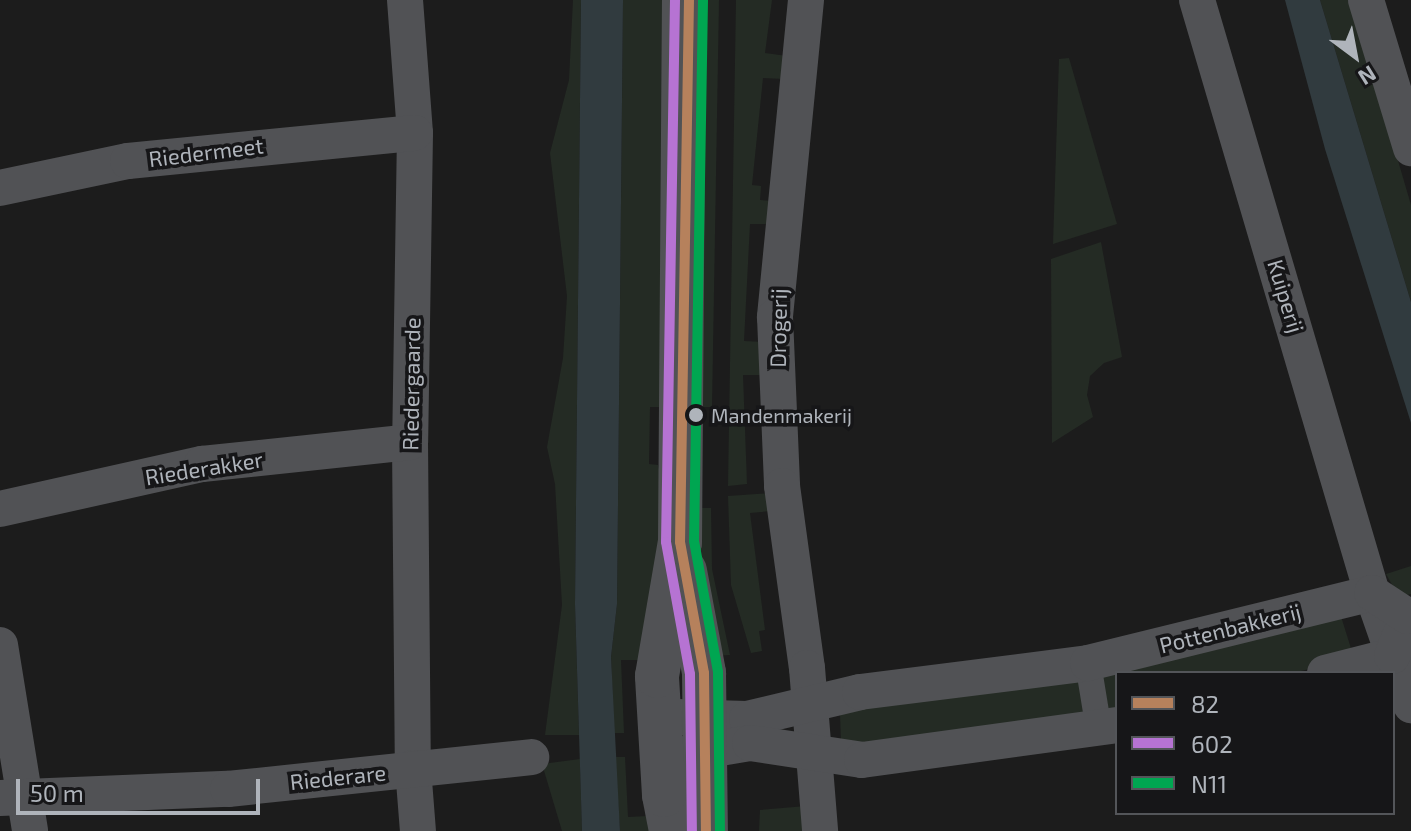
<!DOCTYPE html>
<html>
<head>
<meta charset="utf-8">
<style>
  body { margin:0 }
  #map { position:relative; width:1411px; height:831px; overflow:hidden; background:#1c1c1c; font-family:"Exo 2",sans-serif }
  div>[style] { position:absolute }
  .green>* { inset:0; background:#242b24 }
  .water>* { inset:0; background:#313b3f }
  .pedestrian>* { height:26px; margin:-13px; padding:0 13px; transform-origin:13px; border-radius:13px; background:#515255 }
  .minor>* { height:36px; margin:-18px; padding:0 18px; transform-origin:18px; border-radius:18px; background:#515255 }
  .tertiary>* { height:44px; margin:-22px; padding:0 22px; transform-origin:22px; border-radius:22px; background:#515255 }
  .bus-1>* { height:10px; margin:-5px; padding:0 5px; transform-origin:5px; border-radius:5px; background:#b6815c }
  .bus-2>* { height:10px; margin:-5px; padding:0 5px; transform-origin:5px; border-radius:5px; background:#b673d3 }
  .bus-3>* { height:10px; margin:-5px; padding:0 5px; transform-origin:5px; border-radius:5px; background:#00a651 }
  .dots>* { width:22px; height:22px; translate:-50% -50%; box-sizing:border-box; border:4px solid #161618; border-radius:50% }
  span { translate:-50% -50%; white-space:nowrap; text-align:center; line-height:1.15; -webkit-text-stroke:7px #161618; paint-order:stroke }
  .bus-label { font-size:20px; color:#afb4bb }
  .left { translate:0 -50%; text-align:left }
  .street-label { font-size:22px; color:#afb4bb }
  .legend { position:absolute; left:1115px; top:671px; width:280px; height:144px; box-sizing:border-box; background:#161618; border:2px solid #535559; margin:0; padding:10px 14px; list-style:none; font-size:24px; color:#afb4bb }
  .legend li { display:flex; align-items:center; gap:16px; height:40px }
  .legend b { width:40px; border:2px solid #535559 }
  .north { position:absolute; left:1315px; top:16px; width:80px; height:80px; -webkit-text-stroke:6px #161618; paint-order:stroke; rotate:148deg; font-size:22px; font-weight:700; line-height:32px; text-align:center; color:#afb4bb }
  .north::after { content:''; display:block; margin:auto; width:28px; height:36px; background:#afb4bb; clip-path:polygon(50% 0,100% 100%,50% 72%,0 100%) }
  .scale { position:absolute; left:16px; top:779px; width:244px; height:36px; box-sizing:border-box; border:4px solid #afb4bb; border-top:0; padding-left:10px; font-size:24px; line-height:28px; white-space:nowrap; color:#afb4bb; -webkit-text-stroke:6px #161618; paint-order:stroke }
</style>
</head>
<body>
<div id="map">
  <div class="green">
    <i style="clip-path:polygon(573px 0,581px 0,575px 604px,579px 735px,545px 735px,562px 605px,555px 484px,547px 447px,563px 358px,567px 296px,550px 153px,569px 80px)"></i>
    <i style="clip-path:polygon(623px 0,666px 0,662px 407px,650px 407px,649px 464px,658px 465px,660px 474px,658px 566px,641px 660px,621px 660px,624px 733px,614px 733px,611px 657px,617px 604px)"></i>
    <i style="clip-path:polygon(701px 0,719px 0,712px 407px,698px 407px)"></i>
    <i style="clip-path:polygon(736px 0,772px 0,765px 53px,787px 56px,784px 79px,763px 78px,752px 185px,761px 186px,760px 200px,773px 201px,771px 224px,750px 224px,744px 341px,766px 342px,765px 375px,743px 375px,747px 484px,728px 486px)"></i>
    <i style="clip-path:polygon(1320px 0,1351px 0,1411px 205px,1411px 302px)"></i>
    <i style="clip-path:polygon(1069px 58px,1117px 224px,1053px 244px,1059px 59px)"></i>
    <i style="clip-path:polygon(1101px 242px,1122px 357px,1104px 363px,1090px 376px,1087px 395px,1093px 417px,1052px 443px,1051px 259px)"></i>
    <i style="clip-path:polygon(771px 493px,771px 511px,750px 513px,765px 630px,759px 631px,762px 651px,751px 653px,731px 585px,728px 496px)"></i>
    <i style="clip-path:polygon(697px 508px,711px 508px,712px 569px,730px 655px,711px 656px,700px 604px)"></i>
    <i style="clip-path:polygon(1411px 566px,1411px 594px,1399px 597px,1386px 574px)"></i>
    <i style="clip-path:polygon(1339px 610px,1354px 658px,1293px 673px,1117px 673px,1117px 717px,1110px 718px,1101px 670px)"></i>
    <i style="clip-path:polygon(1080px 673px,1088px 722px,861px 751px,841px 742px,840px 713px)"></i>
    <i style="clip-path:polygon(615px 757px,625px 757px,628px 817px,648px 816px,649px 831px,620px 831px)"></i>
    <i style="clip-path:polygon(580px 759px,582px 831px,562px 831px,542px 764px)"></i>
    <i style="clip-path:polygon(806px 806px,807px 831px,759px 831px,760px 810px)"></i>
  </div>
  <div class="water">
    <i style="clip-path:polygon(581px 0,623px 0,617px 604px,611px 657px,620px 831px,582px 831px,575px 604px)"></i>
    <i style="clip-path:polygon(1285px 0,1320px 0,1411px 302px,1411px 423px,1325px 149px)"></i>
  </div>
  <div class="pedestrian">
    <i style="left:1088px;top:663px;width:68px;rotate:80.7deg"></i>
  </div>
  <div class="minor">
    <i style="left:405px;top:0;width:133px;rotate:85.7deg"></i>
    <i style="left:415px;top:133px;width:309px;rotate:90.9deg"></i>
    <i style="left:410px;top:442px;width:326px;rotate:89.5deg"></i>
    <i style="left:413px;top:768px;width:63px;rotate:85.5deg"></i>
    <i style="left:806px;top:0;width:319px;rotate:95.6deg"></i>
    <i style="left:775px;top:317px;width:169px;rotate:87.6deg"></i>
    <i style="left:782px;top:486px;width:184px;rotate:82.2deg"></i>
    <i style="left:807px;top:668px;width:164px;rotate:85.4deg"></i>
    <i style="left:1197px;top:0;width:618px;rotate:73.56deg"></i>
    <i style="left:1372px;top:593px;width:119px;rotate:70.8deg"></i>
    <i style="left:1366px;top:0;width:155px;rotate:73.1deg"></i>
    <i style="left:0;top:188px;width:131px;rotate:-11.9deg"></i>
    <i style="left:128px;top:161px;width:288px;rotate:-5.6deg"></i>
    <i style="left:0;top:509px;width:207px;rotate:-12.6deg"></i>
    <i style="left:202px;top:464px;width:209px;rotate:-6deg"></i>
    <i style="left:0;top:645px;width:188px;rotate:80.8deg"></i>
    <i style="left:1325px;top:673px;width:69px;rotate:-14.2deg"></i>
    <i style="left:1392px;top:656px;width:25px;rotate:-69deg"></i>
    <i style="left:677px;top:717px;width:70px;rotate:1.6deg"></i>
    <i style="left:747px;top:719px;width:116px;rotate:-13.4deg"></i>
    <i style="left:860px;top:692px;width:230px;rotate:-7.2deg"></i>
    <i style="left:1088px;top:663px;width:292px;rotate:-13.8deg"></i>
    <i style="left:1372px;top:593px;width:42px;rotate:33.3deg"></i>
    <i style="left:679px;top:755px;width:72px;rotate:-9.6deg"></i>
    <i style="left:750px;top:743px;width:113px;rotate:8.6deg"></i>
    <i style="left:862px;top:760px;width:257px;rotate:-7.8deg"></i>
    <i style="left:0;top:798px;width:228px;rotate:-2.3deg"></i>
    <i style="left:228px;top:789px;width:305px;rotate:-6deg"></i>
  </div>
  <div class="tertiary">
    <i style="left:685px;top:571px;width:104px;rotate:79.4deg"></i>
    <i style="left:704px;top:673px;width:158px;rotate:89.3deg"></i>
    <i style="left:671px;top:831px;width:37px;rotate:-101deg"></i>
    <i style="left:664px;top:795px;width:119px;rotate:-93.4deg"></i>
    <i style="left:657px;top:676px;width:136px;rotate:-80.3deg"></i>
    <i style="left:680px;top:542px;width:542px;rotate:-89.58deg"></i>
  </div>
  <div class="bus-1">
    <i style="left:689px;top:0;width:542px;rotate:90.95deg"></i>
    <i style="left:680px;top:542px;width:133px;rotate:79.6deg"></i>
    <i style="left:704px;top:673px;width:158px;rotate:89.3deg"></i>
  </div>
  <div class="bus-2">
    <i style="left:675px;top:0;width:542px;rotate:90.95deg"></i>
    <i style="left:666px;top:542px;width:134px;rotate:79.7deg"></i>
    <i style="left:690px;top:674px;width:157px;rotate:89.3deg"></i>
  </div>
  <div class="bus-3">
    <i style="left:703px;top:0;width:541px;rotate:90.95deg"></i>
    <i style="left:694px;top:541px;width:133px;rotate:79.6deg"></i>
    <i style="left:718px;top:672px;width:159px;rotate:89.3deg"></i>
  </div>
  <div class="dots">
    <i style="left:696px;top:415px;background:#afb4bb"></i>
  </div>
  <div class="bus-label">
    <span class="left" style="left:711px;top:415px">Mandenmakerij</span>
  </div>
  <div class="street-label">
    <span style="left:206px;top:152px;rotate:-7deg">Riedermeet</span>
    <span style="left:1286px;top:296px;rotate:73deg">Kuiperij</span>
    <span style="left:778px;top:328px;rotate:-89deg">Drogerij</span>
    <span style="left:411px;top:384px;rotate:-89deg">Riedergaarde</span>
    <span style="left:204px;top:468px;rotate:-9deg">Riederakker</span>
    <span style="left:1230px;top:628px;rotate:-14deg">Pottenbakkerij</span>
    <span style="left:338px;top:777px;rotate:-6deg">Riederare</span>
  </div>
  <ul class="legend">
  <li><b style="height:10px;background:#b6815c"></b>82</li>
  <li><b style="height:10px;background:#b673d3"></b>602</li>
  <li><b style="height:10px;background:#00a651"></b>N11</li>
  </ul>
  <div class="north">N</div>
  <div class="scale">50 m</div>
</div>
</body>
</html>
